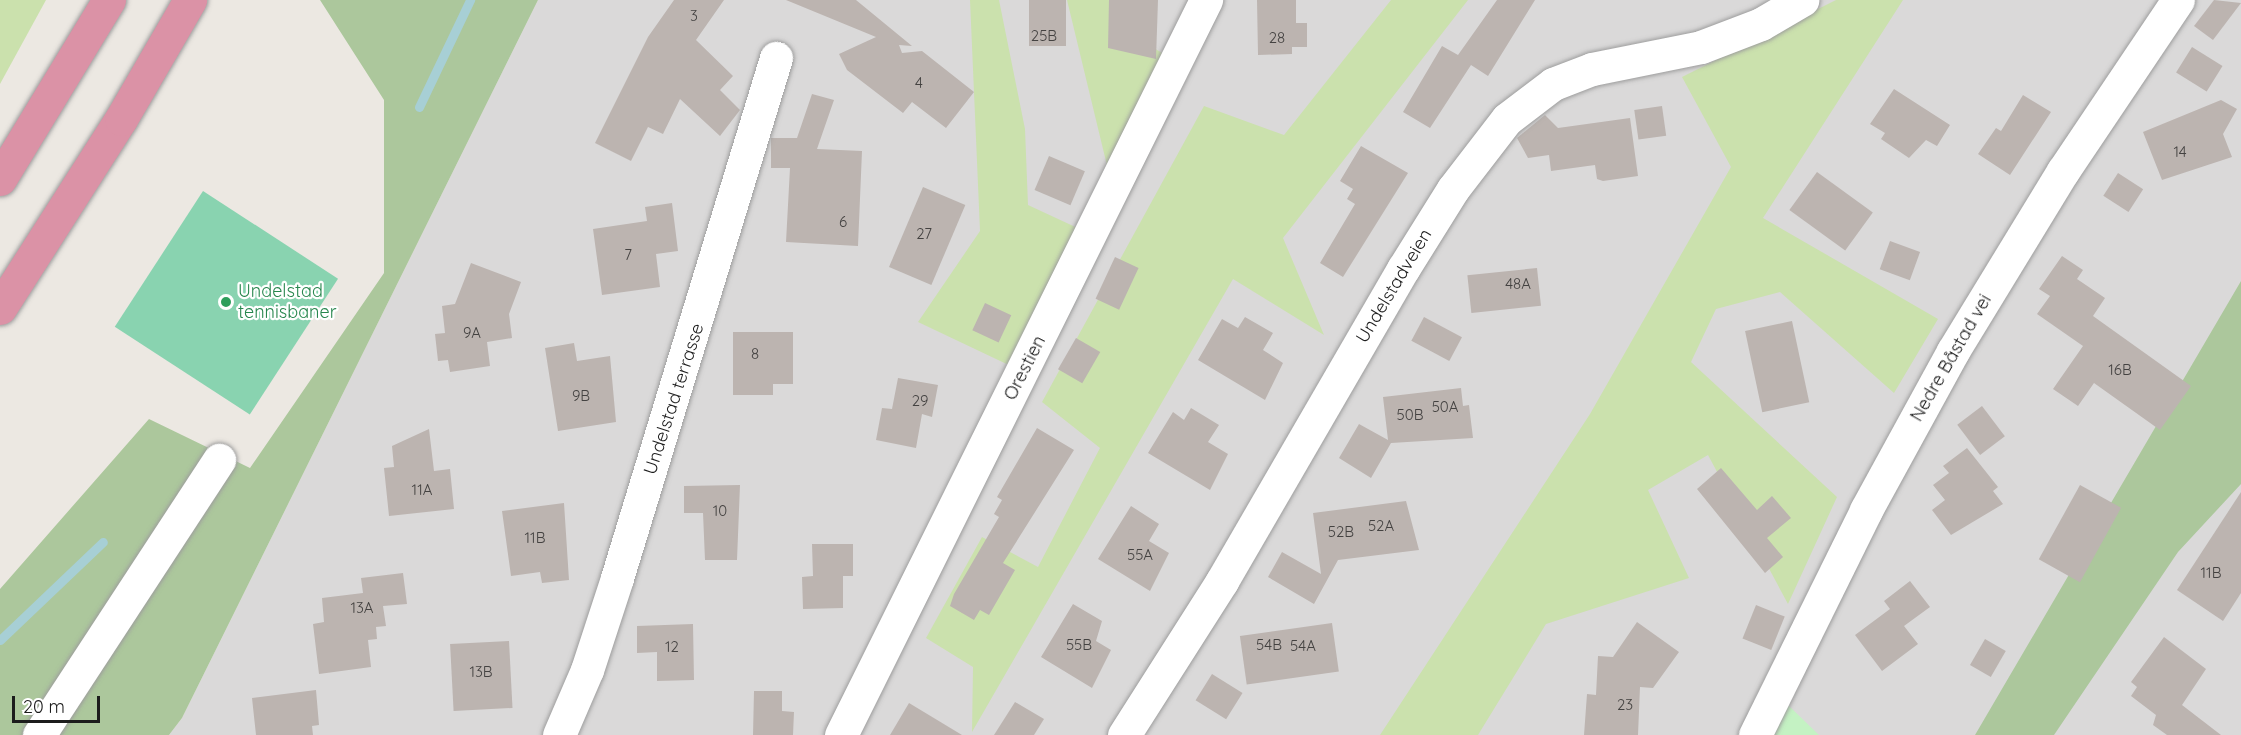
<!DOCTYPE html>
<html>
<head>
<meta charset="utf-8">
<style>
  body { margin:0 }
  #map { position:relative; width:2241px; height:735px; overflow:hidden; background:#ece8e2; font-family:Quicksand,sans-serif }
  div>[style] { position:absolute }
  .residential>* { inset:0; background:#dad9d9 }
  .grass>* { inset:0; background:#cbe1ad }
  .forest>* { inset:0; background:#acc79c }
  .park>* { inset:0; background:#c4f2c3 }
  .pitch>* { inset:0; background:#89d3b0; transform-origin:0 0 }
  .stream>* { height:9px; margin:-4.5px; padding:0 4.5px; transform-origin:4.5px; border-radius:4.5px; background:#a7cfd5 }
  .building>* { inset:0; background:#bcb4b0; transform-origin:0 0 }
  .roads { filter:drop-shadow(0 0 2px #9d9d9d) drop-shadow(0 0 2px #9d9d9d) }
  .minor>* { height:33px; margin:-16.5px; padding:0 16.5px; transform-origin:16.5px; border-radius:16.5px; background:#fff }
  .highway>* { height:33px; margin:-16.5px; padding:0 16.5px; transform-origin:16.5px; border-radius:16.5px; background:#db92a6 }
  .dots>* { width:16px; height:16px; translate:-50% -50%; box-sizing:border-box; border:3px solid #fff; border-radius:50% }
  span { translate:-50% -50%; white-space:nowrap; text-align:center; line-height:1.15; -webkit-text-stroke:4.5px #fff; paint-order:stroke }
  .number-label { font-size:15px; color:#444241 }
  .number-label span { -webkit-text-stroke-width:0 }
  .street-label { font-size:18px; color:#1c1c1c }
  .leisure-label { font-size:18px; color:#27864d }
  .left { translate:0 -50%; text-align:left }
  .scale { position:absolute; left:12px; top:696px; width:88px; height:27px; box-sizing:border-box; border:3px solid #1c1c1c; border-top:0; padding-left:8px; font-size:18px; line-height:21px; white-space:nowrap; color:#1c1c1c; -webkit-text-stroke:4px #fff; paint-order:stroke }
</style>
</head>
<body>
<div id="map">
  <div class="residential">
    <i style="clip-path:polygon(538px 0,2241px 0,2241px 735px,169px 735px,182px 718px)"></i>
  </div>
  <div class="grass">
    <i style="clip-path:polygon(0 0,46px 0,0 84px)"></i>
    <i style="clip-path:polygon(970px 0,999px 0,1025px 129px,1028px 205px,1084px 231px,1015px 368px,918px 322px,980px 231px)"></i>
    <i style="clip-path:polygon(1067px 0,1117px 0,1121px 28px,1167px 56px,1110px 178px)"></i>
    <i style="clip-path:polygon(1391px 0,1468px 0,1283px 238px,1324px 335px,1233px 279px,972px 732px,973px 667px,926px 638px,982px 537px,1038px 567px,1100px 448px,1042px 402px,1204px 106px,1284px 135px)"></i>
    <i style="clip-path:polygon(1836px 0,1903px 0,1763px 218px,1938px 319px,1894px 393px,1780px 292px,1716px 309px,1691px 362px,1837px 497px,1788px 604px,1708px 455px,1648px 490px,1689px 578px,1546px 624px,1478px 735px,1380px 735px,1590px 414px,1731px 167px,1682px 77px)"></i>
  </div>
  <div class="forest">
    <i style="clip-path:polygon(320px 0,538px 0,182px 718px,169px 735px,0 735px,0 589px,149px 419px,250px 468px,384px 273px,384px 100px)"></i>
    <i style="clip-path:polygon(2241px 281px,2241px 484px,2178px 552px,2054px 735px,1975px 735px)"></i>
  </div>
  <div class="park">
    <i style="clip-path:polygon(1788px 705px,1819px 735px,1771px 735px)"></i>
  </div>
  <div class="pitch">
    <i style="left:203px;top:191px;width:161px;height:162px;rotate:33deg"></i>
  </div>
  <div class="stream">
    <i style="left:419px;top:107px;width:119px;rotate:-64.5deg"></i>
    <i style="left:0;top:640px;width:142px;rotate:-43.6deg"></i>
  </div>
  <div class="building">
    <i style="clip-path:polygon(674px 0,724px 0,696px 40px,733px 76px,720px 90px,740px 110px,720px 136px,680px 99px,663px 134px,648px 127px,631px 161px,595px 143px,648px 37px)"></i>
    <i style="clip-path:polygon(786px 0,856px 0,912px 46px,899px 45px,902px 53px,922px 51px,974px 92px,946px 128px,912px 102px,903px 113px,847px 70px,839px 54px,876px 37px)"></i>
    <i style="left:1029px;top:0;width:37px;height:46px"></i>
    <i style="clip-path:polygon(1109px 0,1158px 0,1156px 59px,1108px 48px)"></i>
    <i style="clip-path:polygon(1257px 0,1296px 0,1296px 23px,1307px 23px,1307px 47px,1292px 47px,1292px 54px,1258px 55px)"></i>
    <i style="clip-path:polygon(1497px 0,1535px 0,1488px 76px,1471px 65px,1430px 128px,1403px 112px,1442px 46px,1458px 55px)"></i>
    <i style="clip-path:polygon(2214px 0,2241px 3px,2213px 40px,2194px 26px)"></i>
    <i style="left:2192px;top:47px;width:36px;height:30px;rotate:32deg"></i>
    <i style="clip-path:polygon(1894px 89px,1950px 125px,1937px 146px,1926px 140px,1909px 158px,1881px 139px,1885px 133px,1870px 124px)"></i>
    <i style="clip-path:polygon(812px 94px,834px 100px,817px 149px,862px 151px,858px 246px,786px 242px,790px 168px,771px 168px,771px 138px,797px 138px)"></i>
    <i style="clip-path:polygon(2023px 95px,2051px 112px,2010px 175px,1978px 154px,1996px 128px,2001px 131px)"></i>
    <i style="clip-path:polygon(2221px 100px,2237px 109px,2223px 134px,2232px 157px,2162px 180px,2143px 132px)"></i>
    <i style="left:1662px;top:106px;width:30px;height:28px;rotate:82deg"></i>
    <i style="clip-path:polygon(1545px 115px,1558px 128px,1630px 118px,1638px 176px,1603px 181px,1597px 179px,1595px 165px,1551px 171px,1549px 155px,1528px 158px,1517px 138px)"></i>
    <i style="clip-path:polygon(1361px 146px,1408px 173px,1343px 277px,1320px 263px,1355px 204px,1347px 199px,1353px 189px,1340px 181px)"></i>
    <i style="left:1049px;top:156px;width:39px;height:37px;rotate:23deg"></i>
    <i style="left:1817px;top:172px;width:69px;height:47px;rotate:36deg"></i>
    <i style="left:2118px;top:173px;width:30px;height:27px;rotate:33deg"></i>
    <i style="left:923px;top:187px;width:46px;height:87px;rotate:23deg"></i>
    <i style="clip-path:polygon(672px 203px,678px 251px,656px 254px,660px 287px,602px 295px,593px 229px,647px 221px,645px 207px)"></i>
    <i style="left:1890px;top:241px;width:32px;height:30px;rotate:20deg"></i>
    <i style="clip-path:polygon(2062px 256px,2083px 270px,2077px 279px,2105px 298px,2093px 316px,2191px 386px,2160px 430px,2094px 383px,2078px 406px,2053px 389px,2083px 346px,2037px 314px,2050px 296px,2039px 289px)"></i>
    <i style="left:1115px;top:257px;width:26px;height:46px;rotate:25deg"></i>
    <i style="clip-path:polygon(471px 263px,521px 282px,509px 314px,512px 338px,487px 342px,490px 366px,450px 372px,448px 360px,438px 361px,435px 334px,445px 333px,442px 306px,455px 304px)"></i>
    <i style="left:1537px;top:268px;width:38px;height:70px;rotate:84deg"></i>
    <i style="left:985px;top:303px;width:29px;height:30px;rotate:25deg"></i>
    <i style="clip-path:polygon(1245px 317px,1273px 333px,1263px 350px,1283px 363px,1265px 400px,1198px 360px,1222px 319px,1238px 328px)"></i>
    <i style="left:1424px;top:317px;width:43px;height:27px;rotate:28deg"></i>
    <i style="left:1792px;top:321px;width:83px;height:48px;rotate:78deg"></i>
    <i style="clip-path:polygon(733px 332px,793px 332px,793px 384px,773px 384px,773px 395px,733px 395px)"></i>
    <i style="left:1076px;top:338px;width:28px;height:36px;rotate:30deg"></i>
    <i style="clip-path:polygon(574px 343px,577px 361px,610px 356px,616px 422px,558px 431px,545px 348px)"></i>
    <i style="clip-path:polygon(898px 378px,938px 385px,932px 417px,922px 414px,916px 448px,876px 440px,882px 408px,892px 409px)"></i>
    <i style="clip-path:polygon(1461px 388px,1463px 406px,1469px 405px,1473px 438px,1391px 443px,1371px 478px,1339px 458px,1359px 424px,1388px 440px,1383px 397px)"></i>
    <i style="left:1982px;top:406px;width:38px;height:31px;rotate:53deg"></i>
    <i style="clip-path:polygon(1191px 408px,1219px 425px,1208px 442px,1228px 454px,1210px 490px,1148px 453px,1173px 412px,1184px 420px)"></i>
    <i style="clip-path:polygon(1037px 428px,1074px 450px,1003px 563px,1015px 570px,989px 615px,980px 610px,974px 620px,950px 606px,954px 594px,999px 517px,994px 514px,1002px 500px,997px 497px)"></i>
    <i style="clip-path:polygon(429px 429px,434px 471px,450px 469px,454px 509px,389px 516px,384px 468px,394px 467px,392px 446px)"></i>
    <i style="clip-path:polygon(1967px 448px,1998px 487px,1993px 491px,2003px 504px,1951px 535px,1932px 510px,1945px 500px,1933px 485px,1949px 473px,1943px 466px)"></i>
    <i style="clip-path:polygon(1721px 468px,1757px 510px,1772px 496px,1791px 518px,1767px 538px,1783px 557px,1765px 573px,1697px 489px)"></i>
    <i style="clip-path:polygon(740px 485px,737px 560px,705px 560px,703px 513px,684px 513px,684px 486px)"></i>
    <i style="left:2080px;top:485px;width:47px;height:85px;rotate:29deg"></i>
    <i style="clip-path:polygon(2241px 492px,2241px 593px,2223px 621px,2177px 590px)"></i>
    <i style="clip-path:polygon(1406px 501px,1419px 550px,1338px 560px,1314px 604px,1268px 577px,1282px 552px,1321px 574px,1313px 513px)"></i>
    <i style="clip-path:polygon(564px 503px,569px 580px,542px 583px,540px 572px,511px 576px,502px 511px)"></i>
    <i style="clip-path:polygon(1131px 506px,1159px 524px,1149px 541px,1169px 553px,1150px 591px,1098px 559px)"></i>
    <i style="clip-path:polygon(812px 544px,853px 544px,853px 576px,843px 576px,843px 608px,803px 609px,802px 577px,813px 576px)"></i>
    <i style="clip-path:polygon(403px 573px,407px 604px,383px 606px,386px 626px,376px 627px,377px 639px,368px 640px,371px 667px,319px 674px,313px 624px,324px 622px,322px 598px,363px 593px,361px 578px)"></i>
    <i style="clip-path:polygon(1910px 581px,1930px 607px,1904px 626px,1918px 644px,1882px 671px,1855px 635px,1890px 609px,1884px 601px)"></i>
    <i style="clip-path:polygon(1073px 604px,1102px 621px,1096px 641px,1111px 650px,1092px 688px,1041px 657px)"></i>
    <i style="left:1756px;top:605px;width:31px;height:36px;rotate:22deg"></i>
    <i style="clip-path:polygon(1637px 622px,1679px 652px,1653px 688px,1640px 687px,1638px 735px,1584px 735px,1587px 694px,1596px 695px,1598px 656px,1613px 657px)"></i>
    <i style="left:1332px;top:623px;width:49px;height:93px;rotate:82deg"></i>
    <i style="clip-path:polygon(693px 624px,694px 680px,657px 681px,657px 652px,637px 653px,637px 626px)"></i>
    <i style="clip-path:polygon(2164px 637px,2206px 669px,2182px 705px,2221px 735px,2167px 735px,2153px 725px,2156px 715px,2131px 696px,2137px 687px,2131px 682px)"></i>
    <i style="left:1985px;top:639px;width:24px;height:30px;rotate:30deg"></i>
    <i style="left:509px;top:641px;width:67px;height:59px;rotate:87deg"></i>
    <i style="left:1212px;top:674px;width:36px;height:31px;rotate:32deg"></i>
    <i style="clip-path:polygon(316px 690px,319px 725px,312px 726px,313px 735px,256px 735px,252px 698px)"></i>
    <i style="clip-path:polygon(754px 691px,782px 691px,782px 711px,794px 712px,793px 735px,753px 735px)"></i>
    <i style="clip-path:polygon(1015px 702px,1044px 719px,1034px 735px,994px 735px)"></i>
    <i style="clip-path:polygon(909px 703px,962px 735px,890px 735px)"></i>
  </div>
  <div class="roads">
    <div class="minor">
      <i style="left:39px;top:735px;width:329px;rotate:-56.8deg"></i>
      <i style="left:559px;top:735px;width:71px;rotate:-66.7deg"></i>
      <i style="left:587px;top:670px;width:97px;rotate:-71.9deg"></i>
      <i style="left:617px;top:578px;width:544px;rotate:-73deg"></i>
      <i style="left:841px;top:735px;width:821px;rotate:-63.59deg"></i>
      <i style="left:1124px;top:735px;width:183px;rotate:-57.5deg"></i>
      <i style="left:1222px;top:581px;width:361px;rotate:-59.9deg"></i>
      <i style="left:1403px;top:269px;width:94px;rotate:-58deg"></i>
      <i style="left:1453px;top:189px;width:88px;rotate:-52.4deg"></i>
      <i style="left:1507px;top:119px;width:58px;rotate:-37.3deg"></i>
      <i style="left:1553px;top:84px;width:42px;rotate:-21deg"></i>
      <i style="left:1592px;top:69px;width:111px;rotate:-11.4deg"></i>
      <i style="left:1701px;top:47px;width:64px;rotate:-21deg"></i>
      <i style="left:1761px;top:24px;width:48px;rotate:-30.3deg"></i>
      <i style="left:1755px;top:735px;width:251px;rotate:-63.7deg"></i>
      <i style="left:1866px;top:510px;width:181px;rotate:-61.3deg"></i>
      <i style="left:1953px;top:351px;width:211px;rotate:-58.6deg"></i>
      <i style="left:2063px;top:171px;width:206px;rotate:-56.1deg"></i>
    </div>
    <div class="highway">
      <i style="left:0;top:179px;width:210px;rotate:-58.7deg"></i>
      <i style="left:0;top:308px;width:224px;rotate:-57.4deg"></i>
      <i style="left:121px;top:119px;width:138px;rotate:-59.9deg"></i>
    </div>
  </div>
  <div class="dots">
    <i style="left:226px;top:302px;background:#2e9e5b"></i>
  </div>
  <div class="number-label">
    <span style="left:694px;top:16px">3</span>
    <span style="left:1044px;top:36px">25B</span>
    <span style="left:1277px;top:38px">28</span>
    <span style="left:919px;top:83px">4</span>
    <span style="left:2180px;top:152px">14</span>
    <span style="left:843px;top:222px">6</span>
    <span style="left:924px;top:234px">27</span>
    <span style="left:628px;top:255px">7</span>
    <span style="left:1518px;top:284px">48A</span>
    <span style="left:472px;top:333px">9A</span>
    <span style="left:755px;top:354px">8</span>
    <span style="left:2120px;top:370px">16B</span>
    <span style="left:581px;top:396px">9B</span>
    <span style="left:920px;top:401px">29</span>
    <span style="left:1445px;top:407px">50A</span>
    <span style="left:1410px;top:415px">50B</span>
    <span style="left:422px;top:490px">11A</span>
    <span style="left:720px;top:511px">10</span>
    <span style="left:1381px;top:526px">52A</span>
    <span style="left:1341px;top:532px">52B</span>
    <span style="left:535px;top:538px">11B</span>
    <span style="left:1140px;top:555px">55A</span>
    <span style="left:2211px;top:573px">11B</span>
    <span style="left:362px;top:608px">13A</span>
    <span style="left:1079px;top:645px">55B</span>
    <span style="left:1269px;top:645px">54B</span>
    <span style="left:1303px;top:646px">54A</span>
    <span style="left:672px;top:647px">12</span>
    <span style="left:481px;top:672px">13B</span>
    <span style="left:1625px;top:705px">23</span>
  </div>
  <div class="street-label">
    <span style="left:1394px;top:286px;rotate:-59deg">Undelstadveien</span>
    <span style="left:1951px;top:358px;rotate:-60deg">Nedre Båstad vei</span>
    <span style="left:1025px;top:368px;rotate:-63deg">Orestien</span>
    <span style="left:674px;top:399px;rotate:-72deg">Undelstad terrasse</span>
  </div>
  <div class="leisure-label">
    <span class="left" style="left:238px;top:302px">Undelstad<br>tennisbaner</span>
  </div>
  <div class="scale">20 m</div>
</div>
</body>
</html>
